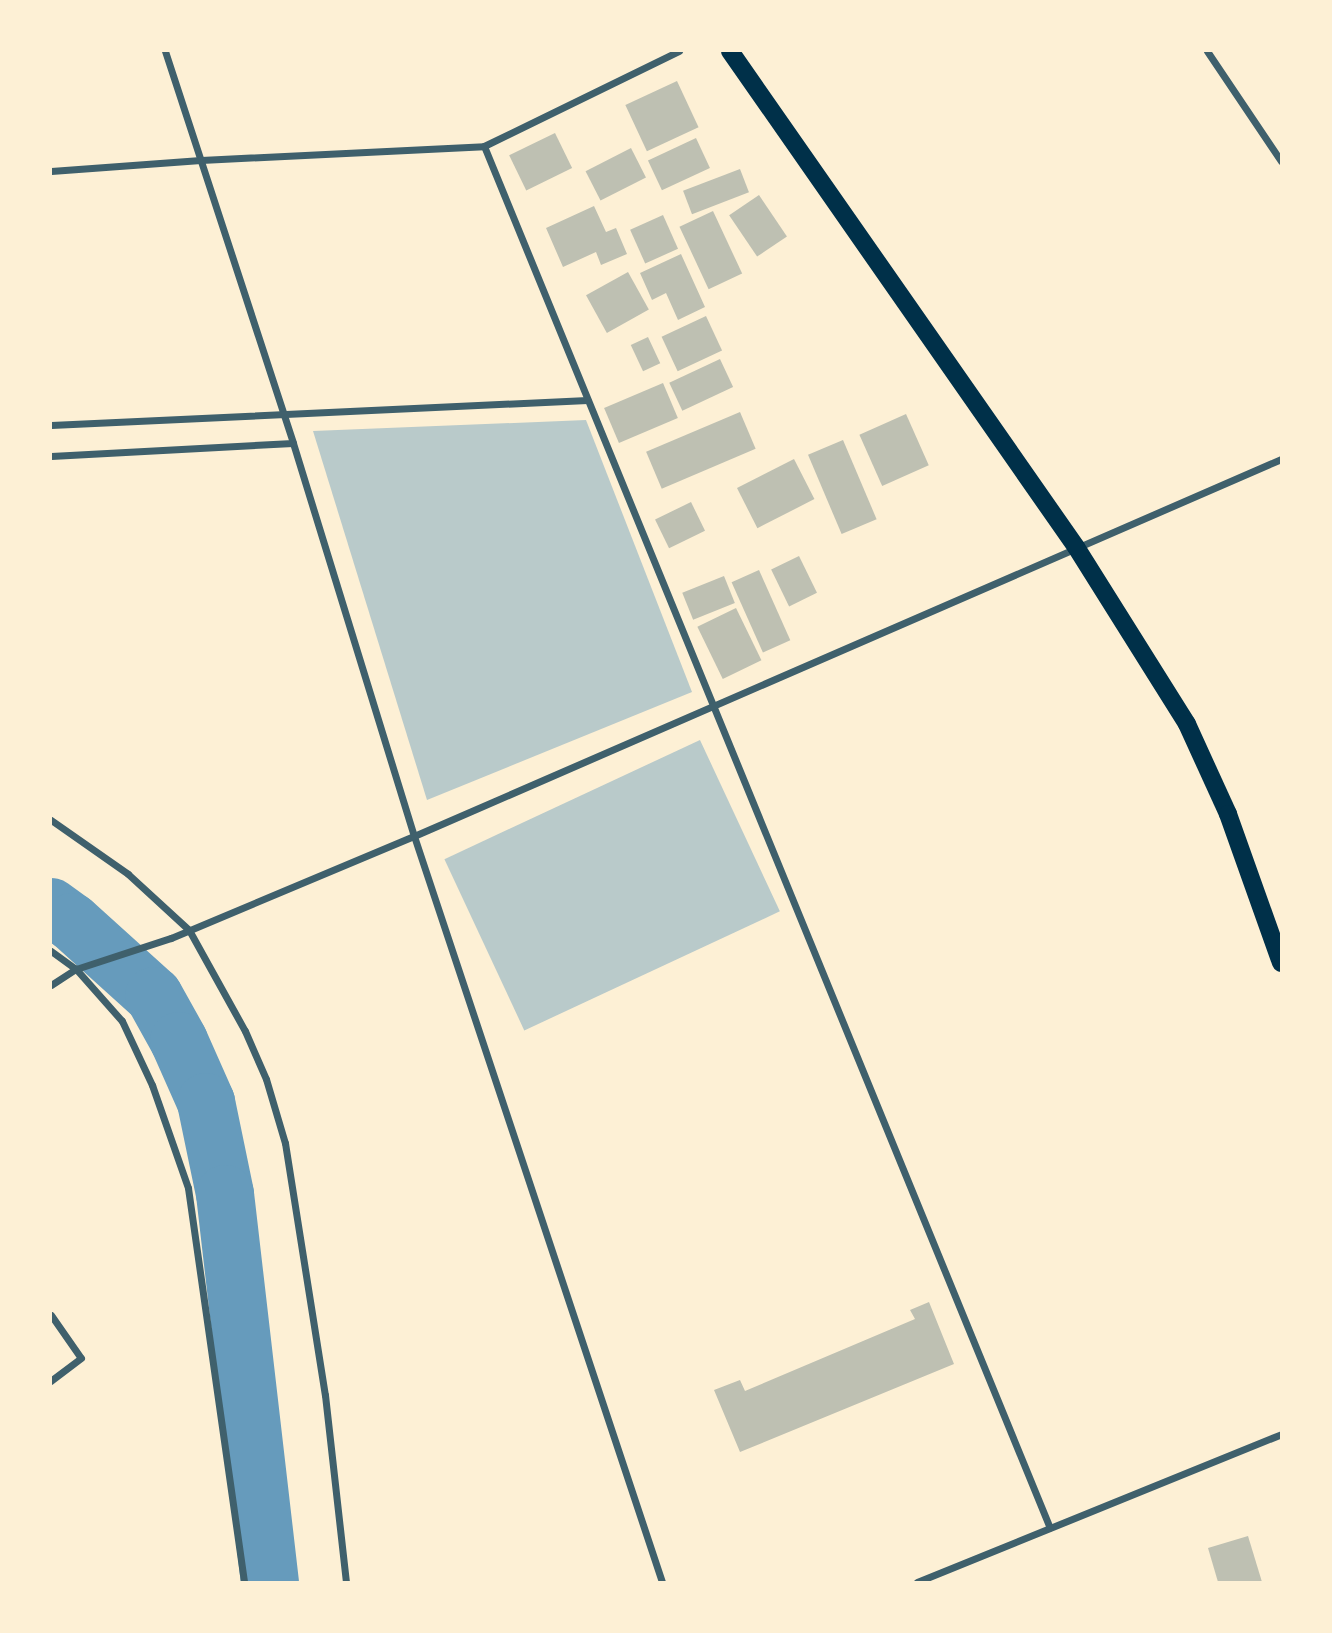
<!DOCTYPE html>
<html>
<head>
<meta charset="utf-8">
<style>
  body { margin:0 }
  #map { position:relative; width:1332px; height:1633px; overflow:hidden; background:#fdf0d5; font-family:"Golos Text",sans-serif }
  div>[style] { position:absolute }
  .green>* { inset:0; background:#b9caca; transform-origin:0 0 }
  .river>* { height:58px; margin:-29px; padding:0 29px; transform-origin:29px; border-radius:29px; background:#669bbc }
  .building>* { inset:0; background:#bec0b2; transform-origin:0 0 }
  .minor>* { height:7px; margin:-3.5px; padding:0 3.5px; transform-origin:3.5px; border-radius:3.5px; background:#3f606c }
  .primary>* { height:18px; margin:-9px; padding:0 9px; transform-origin:9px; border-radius:9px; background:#003049 }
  span { translate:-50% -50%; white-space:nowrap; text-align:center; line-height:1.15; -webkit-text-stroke:6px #fdf0d5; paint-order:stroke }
  .frame { position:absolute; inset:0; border:52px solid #fdf0d5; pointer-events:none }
</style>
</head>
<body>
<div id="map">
  <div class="green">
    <i style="clip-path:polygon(586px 420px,692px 692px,427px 800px,313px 431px)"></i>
    <i style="left:700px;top:740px;width:189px;height:282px;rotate:65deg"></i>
  </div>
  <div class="river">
    <i style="left:51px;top:907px;width:26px;rotate:36deg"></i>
    <i style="left:72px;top:922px;width:110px;rotate:42.1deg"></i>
    <i style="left:154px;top:996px;width:51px;rotate:60.9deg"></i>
    <i style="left:179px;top:1041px;width:67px;rotate:66.1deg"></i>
    <i style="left:206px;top:1102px;width:94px;rotate:78.3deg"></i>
    <i style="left:225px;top:1194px;width:391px;rotate:83.4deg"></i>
  </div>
  <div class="building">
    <i style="left:677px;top:81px;width:51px;height:57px;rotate:65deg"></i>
    <i style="left:555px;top:133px;width:39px;height:51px;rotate:64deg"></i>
    <i style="left:696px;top:138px;width:33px;height:53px;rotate:65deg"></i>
    <i style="left:631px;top:148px;width:33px;height:51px;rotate:63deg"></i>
    <i style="left:740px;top:169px;width:25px;height:61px;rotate:69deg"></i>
    <i style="left:759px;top:195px;width:50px;height:36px;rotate:56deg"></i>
    <i style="clip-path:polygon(594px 206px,606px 232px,616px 228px,627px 254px,601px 265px,596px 252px,563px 267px,546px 228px)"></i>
    <i style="left:713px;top:211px;width:69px;height:37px;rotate:65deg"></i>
    <i style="left:663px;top:215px;width:37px;height:36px;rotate:66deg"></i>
    <i style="clip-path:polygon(681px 254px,705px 307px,678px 320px,666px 293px,652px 300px,640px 273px)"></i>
    <i style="left:628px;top:272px;width:43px;height:48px;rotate:61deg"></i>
    <i style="left:706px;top:316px;width:38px;height:49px;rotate:65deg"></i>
    <i style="left:648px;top:337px;width:29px;height:19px;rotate:65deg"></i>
    <i style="left:720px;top:359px;width:31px;height:56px;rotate:65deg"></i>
    <i style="left:663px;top:383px;width:38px;height:64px;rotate:67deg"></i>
    <i style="left:740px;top:412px;width:40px;height:102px;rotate:67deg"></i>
    <i style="left:906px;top:414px;width:56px;height:51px;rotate:66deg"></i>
    <i style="left:843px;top:440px;width:86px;height:38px;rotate:67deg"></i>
    <i style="left:794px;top:459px;width:45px;height:64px;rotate:63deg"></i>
    <i style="left:691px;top:502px;width:32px;height:40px;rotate:64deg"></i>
    <i style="left:799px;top:556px;width:41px;height:31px;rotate:64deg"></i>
    <i style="left:759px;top:570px;width:77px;height:30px;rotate:66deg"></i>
    <i style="left:724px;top:576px;width:29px;height:45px;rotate:68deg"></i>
    <i style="left:736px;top:608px;width:58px;height:43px;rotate:64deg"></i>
    <i style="clip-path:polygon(929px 1302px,954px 1364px,740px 1452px,714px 1390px,740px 1380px,745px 1391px,915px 1319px,910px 1310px)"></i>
    <i style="clip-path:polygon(1248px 1536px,1262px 1582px,1218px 1582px,1208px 1548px)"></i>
  </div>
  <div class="minor">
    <i style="left:165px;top:51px;width:412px;rotate:71.9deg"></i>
    <i style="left:293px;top:443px;width:411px;rotate:72.9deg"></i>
    <i style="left:414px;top:836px;width:786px;rotate:71.61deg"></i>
    <i style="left:1207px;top:51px;width:133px;rotate:56.1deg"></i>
    <i style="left:484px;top:146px;width:1493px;rotate:67.73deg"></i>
    <i style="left:51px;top:171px;width:150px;rotate:-4.2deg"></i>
    <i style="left:201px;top:160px;width:283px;rotate:-2.8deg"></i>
    <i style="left:484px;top:146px;width:217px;rotate:-26deg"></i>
    <i style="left:51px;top:425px;width:537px;rotate:-2.67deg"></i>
    <i style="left:51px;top:456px;width:242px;rotate:-3.1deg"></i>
    <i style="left:51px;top:820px;width:94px;rotate:35deg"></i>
    <i style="left:128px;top:874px;width:83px;rotate:42.6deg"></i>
    <i style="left:189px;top:930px;width:115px;rotate:61deg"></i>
    <i style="left:245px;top:1031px;width:52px;rotate:66.4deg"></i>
    <i style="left:266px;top:1079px;width:67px;rotate:73.5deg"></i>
    <i style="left:285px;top:1143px;width:255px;rotate:81deg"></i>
    <i style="left:325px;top:1395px;width:188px;rotate:83.6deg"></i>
    <i style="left:51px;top:951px;width:31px;rotate:36deg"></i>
    <i style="left:76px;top:969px;width:69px;rotate:48.5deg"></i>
    <i style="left:122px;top:1021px;width:71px;rotate:64.9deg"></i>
    <i style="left:152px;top:1085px;width:109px;rotate:70.7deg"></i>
    <i style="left:188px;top:1188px;width:398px;rotate:81.9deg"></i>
    <i style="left:51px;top:985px;width:30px;rotate:-33deg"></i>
    <i style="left:76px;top:969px;width:100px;rotate:-18.1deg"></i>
    <i style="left:171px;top:938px;width:264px;rotate:-22.8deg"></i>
    <i style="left:414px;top:836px;width:945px;rotate:-23.5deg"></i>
    <i style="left:51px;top:1315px;width:52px;rotate:55.1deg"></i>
    <i style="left:81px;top:1358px;width:38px;rotate:143deg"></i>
    <i style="left:917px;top:1582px;width:393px;rotate:-22.1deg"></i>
  </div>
  <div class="primary">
    <i style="left:730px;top:51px;width:605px;rotate:55.1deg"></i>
    <i style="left:1076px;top:547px;width:209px;rotate:57.9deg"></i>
    <i style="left:1187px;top:724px;width:99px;rotate:65.5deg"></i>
    <i style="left:1228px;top:814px;width:158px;rotate:70.4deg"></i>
  </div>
  <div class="frame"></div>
</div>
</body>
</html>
